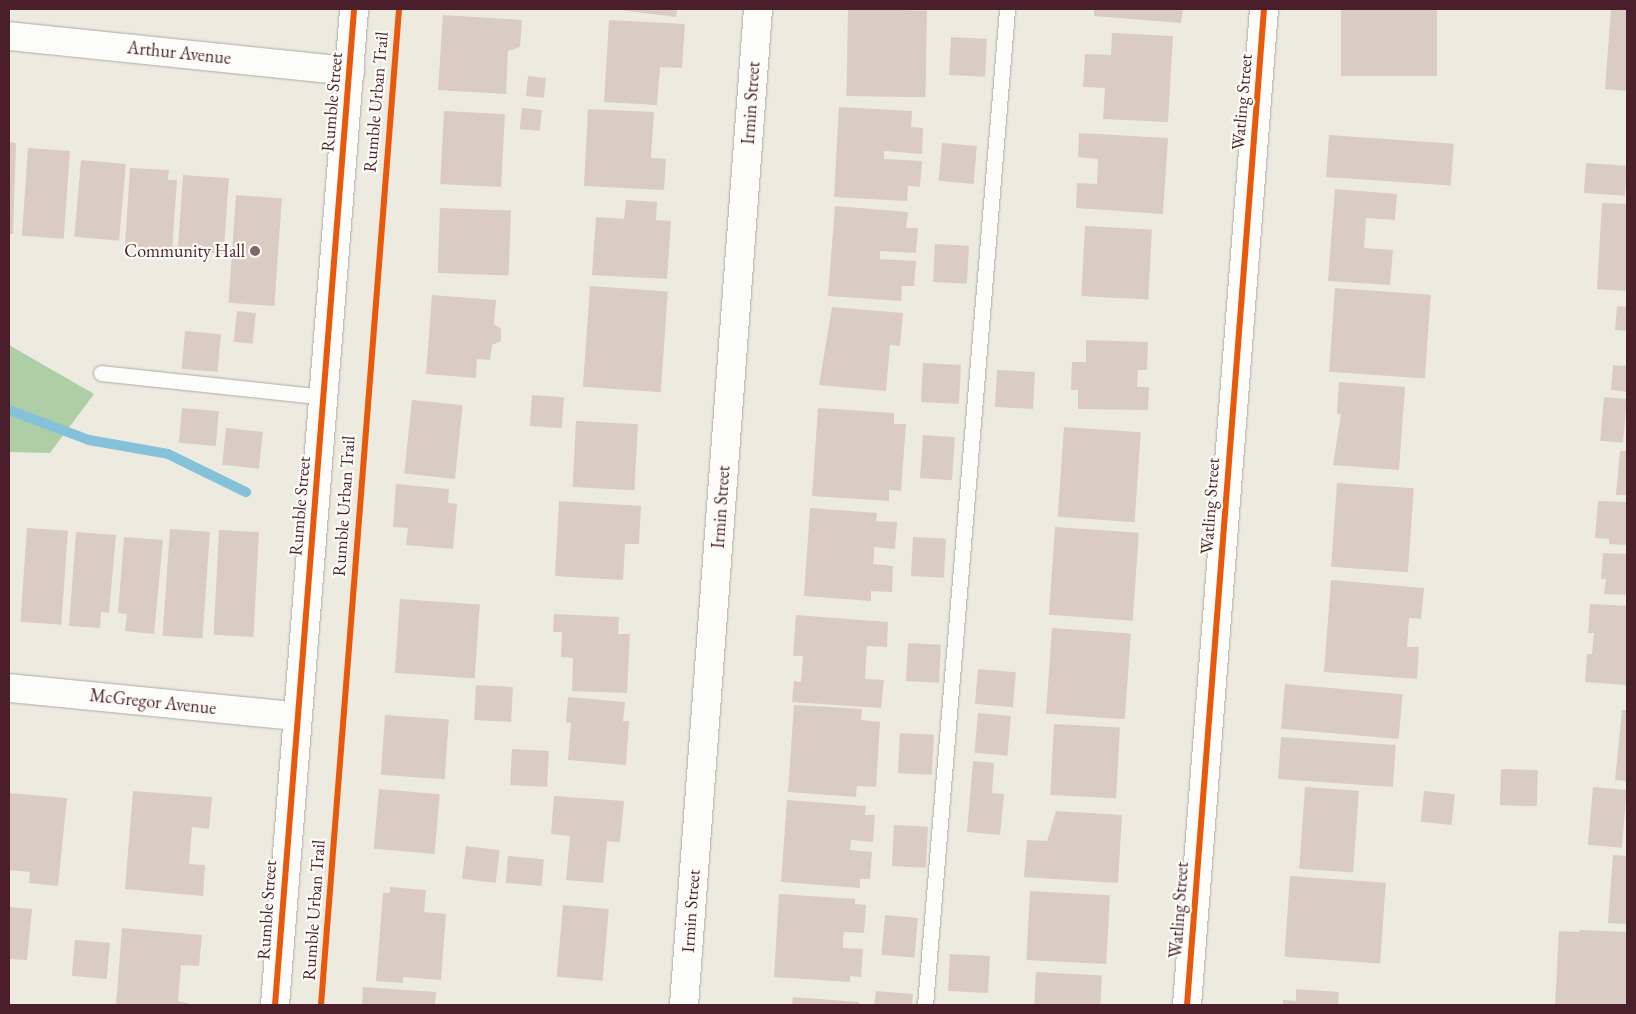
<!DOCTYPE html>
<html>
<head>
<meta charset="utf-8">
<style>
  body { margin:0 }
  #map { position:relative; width:1636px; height:1014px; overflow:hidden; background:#edebe0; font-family:"EB Garamond",serif }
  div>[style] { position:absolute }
  .forest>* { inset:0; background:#aecea6 }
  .stream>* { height:10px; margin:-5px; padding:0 5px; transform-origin:5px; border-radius:5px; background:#85c2d9 }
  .building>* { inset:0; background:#daccc3; transform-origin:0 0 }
  .roads { filter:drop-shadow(0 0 1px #afa8a3) drop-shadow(0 0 1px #afa8a3) }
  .service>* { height:15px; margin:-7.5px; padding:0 7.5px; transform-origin:7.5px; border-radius:7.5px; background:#fcfcfa }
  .minor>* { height:28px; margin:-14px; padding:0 14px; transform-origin:14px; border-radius:14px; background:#fcfcfa }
  .tertiary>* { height:28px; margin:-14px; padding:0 14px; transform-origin:14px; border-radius:14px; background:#fcfcfa }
  .cycleway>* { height:6px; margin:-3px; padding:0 3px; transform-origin:3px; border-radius:3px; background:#e8590c }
  .dots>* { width:14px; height:14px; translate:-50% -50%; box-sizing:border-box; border:2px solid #fdfcf7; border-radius:50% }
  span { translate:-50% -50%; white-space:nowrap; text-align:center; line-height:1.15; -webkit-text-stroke:4.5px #fdfcf7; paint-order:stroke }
  .street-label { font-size:18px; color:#4a1f2b }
  .poi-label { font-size:18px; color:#4a1f2b }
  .right { translate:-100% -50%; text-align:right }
  .frame { position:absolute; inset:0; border:10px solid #4a1f2b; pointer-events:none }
</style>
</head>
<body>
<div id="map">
  <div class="forest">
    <i style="clip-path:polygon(9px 345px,94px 394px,50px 453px,9px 452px)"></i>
  </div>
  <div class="stream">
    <i style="left:9px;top:410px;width:85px;rotate:20.6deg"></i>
    <i style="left:89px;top:440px;width:80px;rotate:10deg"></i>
    <i style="left:168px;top:454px;width:87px;rotate:26deg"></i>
  </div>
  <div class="building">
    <i style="clip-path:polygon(612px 9px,677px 9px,676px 17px)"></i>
    <i style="left:848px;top:9px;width:79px;height:87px;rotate:1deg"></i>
    <i style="clip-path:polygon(1094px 9px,1183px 9px,1181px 23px,1094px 16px)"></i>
    <i style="left:1341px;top:9px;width:96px;height:67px"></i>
    <i style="clip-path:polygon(1611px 9px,1627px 10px,1627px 91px,1605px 89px)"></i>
    <i style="clip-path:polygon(443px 15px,522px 20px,520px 47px,508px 51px,506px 94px,438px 90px)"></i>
    <i style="clip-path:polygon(609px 20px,685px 24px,682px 68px,660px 67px,657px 105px,604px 102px)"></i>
    <i style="clip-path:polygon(1112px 33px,1173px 36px,1168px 122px,1103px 119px,1105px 88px,1083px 87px,1085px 54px,1111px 55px)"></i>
    <i style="left:951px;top:37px;width:36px;height:38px;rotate:3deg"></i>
    <i style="left:528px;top:76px;width:18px;height:20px;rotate:6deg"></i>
    <i style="clip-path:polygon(839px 107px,912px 111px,911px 127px,923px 128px,922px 154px,884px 151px,884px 159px,922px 161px,920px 187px,908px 186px,907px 201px,834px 197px)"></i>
    <i style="left:522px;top:108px;width:20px;height:21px;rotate:6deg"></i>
    <i style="clip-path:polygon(588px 109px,654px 112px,651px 158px,666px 159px,664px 190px,584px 186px)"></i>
    <i style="left:444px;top:111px;width:61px;height:73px;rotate:3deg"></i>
    <i style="clip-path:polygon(1079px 133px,1168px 138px,1163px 214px,1076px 208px,1077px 183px,1097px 184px,1098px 159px,1078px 157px)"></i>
    <i style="left:1329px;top:135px;width:125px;height:42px;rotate:4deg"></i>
    <i style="clip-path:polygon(9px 142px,16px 143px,13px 234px,9px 234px)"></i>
    <i style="left:942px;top:143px;width:35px;height:38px;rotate:5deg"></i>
    <i style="left:28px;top:148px;width:42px;height:88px;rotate:4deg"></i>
    <i style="left:81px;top:160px;width:45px;height:77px;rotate:5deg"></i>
    <i style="left:1586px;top:163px;width:41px;height:30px;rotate:4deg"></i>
    <i style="clip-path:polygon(130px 168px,169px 170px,168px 180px,177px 180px,172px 250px,125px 246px)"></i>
    <i style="left:183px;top:175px;width:46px;height:76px;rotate:4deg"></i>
    <i style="clip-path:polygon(1335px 189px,1397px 194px,1395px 220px,1366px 218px,1364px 248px,1393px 250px,1390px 285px,1328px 281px)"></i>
    <i style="left:236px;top:195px;width:46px;height:108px;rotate:4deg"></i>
    <i style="clip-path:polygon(626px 200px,657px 202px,656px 220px,671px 221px,667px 279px,592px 275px,596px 217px,624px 219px)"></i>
    <i style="clip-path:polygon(1602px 203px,1627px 204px,1627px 291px,1597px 289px)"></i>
    <i style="clip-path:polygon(835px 206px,908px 212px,906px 228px,918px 228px,916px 253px,880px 251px,880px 259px,916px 261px,914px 286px,902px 286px,901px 301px,828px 296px)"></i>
    <i style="left:440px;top:208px;width:71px;height:65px;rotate:2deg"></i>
    <i style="left:1085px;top:226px;width:67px;height:70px;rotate:3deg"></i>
    <i style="left:935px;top:244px;width:34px;height:38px;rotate:3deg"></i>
    <i style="left:590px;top:286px;width:78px;height:101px;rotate:4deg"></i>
    <i style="left:1335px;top:288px;width:96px;height:84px;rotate:4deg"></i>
    <i style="clip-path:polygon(432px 295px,496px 300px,494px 324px,501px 329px,501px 341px,492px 345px,490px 360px,477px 359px,476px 378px,426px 374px)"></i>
    <i style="clip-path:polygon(1617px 306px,1627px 307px,1627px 331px,1615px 330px)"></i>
    <i style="clip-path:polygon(832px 307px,903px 313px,900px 346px,890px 345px,886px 391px,819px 385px)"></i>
    <i style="left:237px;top:311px;width:19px;height:31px;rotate:6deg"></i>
    <i style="left:185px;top:331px;width:36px;height:38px;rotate:5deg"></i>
    <i style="clip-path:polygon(1086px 340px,1148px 342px,1147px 370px,1138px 370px,1137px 387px,1149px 387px,1148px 410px,1078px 409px,1078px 390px,1071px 390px,1072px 362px,1086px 362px)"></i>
    <i style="left:923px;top:363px;width:38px;height:39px;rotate:3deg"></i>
    <i style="clip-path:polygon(1613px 365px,1627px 366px,1627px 392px,1611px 390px)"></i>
    <i style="left:997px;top:370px;width:38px;height:37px;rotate:3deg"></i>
    <i style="clip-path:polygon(1339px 382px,1405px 387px,1399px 470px,1333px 465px,1341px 414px,1337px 414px)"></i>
    <i style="left:532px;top:395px;width:32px;height:31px;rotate:4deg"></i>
    <i style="left:1604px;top:397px;width:23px;height:44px;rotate:5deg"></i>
    <i style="left:412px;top:400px;width:51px;height:74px;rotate:6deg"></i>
    <i style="left:182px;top:408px;width:37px;height:35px;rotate:5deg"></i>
    <i style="clip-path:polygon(818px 408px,894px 413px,894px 424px,906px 424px,901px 491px,889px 490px,889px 501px,812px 496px)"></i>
    <i style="left:576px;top:421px;width:62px;height:66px;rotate:3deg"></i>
    <i style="left:1064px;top:427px;width:77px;height:90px;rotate:4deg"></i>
    <i style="left:226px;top:428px;width:37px;height:37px;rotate:6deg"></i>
    <i style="left:923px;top:435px;width:32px;height:43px;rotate:4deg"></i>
    <i style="clip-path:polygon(1620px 451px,1627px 451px,1627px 495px,1616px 495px)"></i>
    <i style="left:1337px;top:483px;width:77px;height:84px;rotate:4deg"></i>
    <i style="clip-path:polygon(396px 484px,449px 489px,448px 503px,457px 504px,453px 549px,406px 545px,408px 528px,393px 527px)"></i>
    <i style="clip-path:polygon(559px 501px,641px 506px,639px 544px,625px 544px,623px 580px,555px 576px)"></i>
    <i style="clip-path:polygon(1598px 501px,1627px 502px,1627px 545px,1609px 544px,1609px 539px,1595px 538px)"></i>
    <i style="clip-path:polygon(810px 508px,877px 513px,876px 521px,897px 522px,895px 549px,874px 547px,874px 556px,873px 564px,893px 566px,892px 592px,871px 591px,871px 601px,804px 596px)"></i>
    <i style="left:1055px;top:527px;width:84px;height:88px;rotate:4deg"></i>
    <i style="left:27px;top:528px;width:41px;height:94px;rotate:4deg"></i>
    <i style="left:170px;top:529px;width:40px;height:107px;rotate:4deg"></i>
    <i style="left:219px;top:530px;width:40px;height:105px;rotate:3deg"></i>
    <i style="clip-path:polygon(76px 532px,116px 535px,109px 613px,101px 612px,100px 628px,69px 626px)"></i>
    <i style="clip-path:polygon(124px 537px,163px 540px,154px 634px,125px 631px,127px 614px,118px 613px)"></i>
    <i style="left:913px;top:537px;width:33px;height:39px;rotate:3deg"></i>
    <i style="clip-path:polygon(1603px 553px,1627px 554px,1627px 595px,1604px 594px,1606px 579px,1601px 579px)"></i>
    <i style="clip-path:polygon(1331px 580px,1424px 588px,1421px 619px,1409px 618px,1407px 647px,1419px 647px,1417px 679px,1324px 672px)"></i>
    <i style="left:400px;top:599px;width:80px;height:74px;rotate:4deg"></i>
    <i style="clip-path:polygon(1590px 604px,1627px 606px,1627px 685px,1585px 682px,1587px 654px,1592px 654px,1593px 642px,1594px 633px,1588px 633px)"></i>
    <i style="clip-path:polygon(554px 614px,619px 617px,618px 634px,630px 634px,627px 693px,572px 691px,573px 658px,561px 657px,562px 632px,553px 632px)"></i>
    <i style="clip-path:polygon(796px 615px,888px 622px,887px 647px,867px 646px,865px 679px,884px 680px,881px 708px,792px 702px,794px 681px,801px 682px,803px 656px,793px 656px)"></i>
    <i style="left:1052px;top:628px;width:79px;height:86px;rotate:4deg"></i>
    <i style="left:908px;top:643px;width:33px;height:38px;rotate:3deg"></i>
    <i style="left:978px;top:669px;width:38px;height:35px;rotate:5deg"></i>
    <i style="left:1285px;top:684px;width:118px;height:45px;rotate:5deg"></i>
    <i style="left:476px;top:685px;width:37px;height:35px;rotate:3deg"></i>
    <i style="clip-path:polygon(568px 697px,625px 702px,623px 721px,629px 721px,626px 765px,568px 760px,571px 723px,566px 722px)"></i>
    <i style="clip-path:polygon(794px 705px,862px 709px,861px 720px,880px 722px,876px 787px,857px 786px,856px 797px,788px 792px)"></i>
    <i style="clip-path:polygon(1622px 710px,1627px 710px,1627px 781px,1615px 780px)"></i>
    <i style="left:978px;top:713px;width:33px;height:40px;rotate:5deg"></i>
    <i style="left:385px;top:715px;width:64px;height:60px;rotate:4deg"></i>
    <i style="left:1054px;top:724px;width:66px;height:71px;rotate:3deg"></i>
    <i style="left:900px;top:733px;width:34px;height:40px;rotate:3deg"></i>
    <i style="left:1281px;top:737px;width:115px;height:42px;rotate:4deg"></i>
    <i style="left:512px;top:749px;width:37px;height:36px;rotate:3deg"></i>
    <i style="clip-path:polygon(973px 761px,994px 763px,992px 793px,1004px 794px,1000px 835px,967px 832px)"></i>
    <i style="left:1501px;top:769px;width:37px;height:36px;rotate:2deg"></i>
    <i style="left:1305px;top:787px;width:54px;height:82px;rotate:4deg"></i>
    <i style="left:1593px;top:787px;width:34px;height:58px;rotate:5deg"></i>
    <i style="left:379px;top:789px;width:61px;height:60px;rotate:5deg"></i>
    <i style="clip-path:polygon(133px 791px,212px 797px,209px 829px,192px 827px,189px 864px,205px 865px,203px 896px,125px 889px)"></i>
    <i style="left:1424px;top:791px;width:31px;height:31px;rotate:6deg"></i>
    <i style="clip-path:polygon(9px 793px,67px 798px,58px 886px,29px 883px,30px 872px,9px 870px)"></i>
    <i style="clip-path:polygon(554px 796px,624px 801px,620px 842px,607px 841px,603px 883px,566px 880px,570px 836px,551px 834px)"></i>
    <i style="clip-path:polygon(787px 800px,866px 806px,865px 815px,875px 815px,873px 842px,851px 840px,850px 850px,872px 852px,870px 879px,860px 879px,860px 888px,781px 882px)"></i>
    <i style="clip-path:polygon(1056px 811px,1122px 815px,1118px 883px,1024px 877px,1027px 840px,1047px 841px)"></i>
    <i style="left:894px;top:825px;width:34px;height:41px;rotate:3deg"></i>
    <i style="left:466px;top:846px;width:34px;height:33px;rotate:7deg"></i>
    <i style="clip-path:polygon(1613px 855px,1627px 856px,1627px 924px,1608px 923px)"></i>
    <i style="left:508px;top:856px;width:36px;height:27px;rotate:5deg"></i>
    <i style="left:1290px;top:876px;width:96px;height:81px;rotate:4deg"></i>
    <i style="clip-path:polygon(390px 887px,426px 890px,424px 912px,446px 914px,441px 980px,403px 977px,403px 983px,376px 981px,383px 893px,390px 893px)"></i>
    <i style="left:1030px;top:891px;width:80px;height:69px;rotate:3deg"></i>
    <i style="clip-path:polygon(779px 894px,855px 899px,855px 904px,866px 905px,864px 933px,844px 932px,843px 940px,843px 948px,863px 949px,861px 977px,850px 976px,850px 982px,774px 977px)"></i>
    <i style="left:563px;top:905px;width:46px;height:72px;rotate:5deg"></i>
    <i style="clip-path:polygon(9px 907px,32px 909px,27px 960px,9px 959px)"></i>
    <i style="left:885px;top:915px;width:33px;height:40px;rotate:5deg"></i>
    <i style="clip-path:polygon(122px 928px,202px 935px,199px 966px,181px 965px,178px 1001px,194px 1005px,116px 1005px)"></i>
    <i style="clip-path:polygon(1580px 930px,1627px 932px,1627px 1005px,1555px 1005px,1559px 931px,1579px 932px)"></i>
    <i style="left:75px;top:940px;width:35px;height:36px;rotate:5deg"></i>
    <i style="left:950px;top:954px;width:40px;height:37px;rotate:3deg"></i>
    <i style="left:1036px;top:972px;width:66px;height:33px;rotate:3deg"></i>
    <i style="clip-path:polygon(363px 987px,436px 992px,435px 1005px,362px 1005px)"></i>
    <i style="clip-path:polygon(1296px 989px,1339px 992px,1338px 1005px,1283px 1005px,1283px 1000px,1296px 1001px)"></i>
    <i style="clip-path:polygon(876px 991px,913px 994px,912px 1005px,874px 1005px)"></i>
    <i style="clip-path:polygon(793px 997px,859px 1002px,859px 1005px,792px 1005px)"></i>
  </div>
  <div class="roads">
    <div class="service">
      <i style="left:101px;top:373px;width:224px;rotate:6.1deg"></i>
      <i style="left:925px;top:1005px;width:999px;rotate:-85.29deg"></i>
    </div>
    <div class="minor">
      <i style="left:9px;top:36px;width:343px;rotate:5.9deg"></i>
      <i style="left:9px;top:688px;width:289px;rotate:5.6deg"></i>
      <i style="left:684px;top:1005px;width:999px;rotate:-85.75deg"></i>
      <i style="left:1187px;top:1005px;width:999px;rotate:-85.58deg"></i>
    </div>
    <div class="tertiary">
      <i style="left:275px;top:1005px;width:999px;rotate:-85.46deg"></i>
    </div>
  </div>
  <div class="cycleway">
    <i style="left:275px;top:1005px;width:999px;rotate:-85.46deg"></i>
    <i style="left:321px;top:1005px;width:999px;rotate:-85.52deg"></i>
    <i style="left:1187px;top:1005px;width:999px;rotate:-85.58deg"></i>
  </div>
  <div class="dots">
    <i style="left:255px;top:251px;background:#83666a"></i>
  </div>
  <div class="street-label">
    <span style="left:179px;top:53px;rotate:6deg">Arthur Avenue</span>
    <span style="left:332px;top:102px;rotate:-85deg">Rumble Street</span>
    <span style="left:376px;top:102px;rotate:-85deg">Rumble Urban Trail</span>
    <span style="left:1242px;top:102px;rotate:-85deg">Watling Street</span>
    <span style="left:751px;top:103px;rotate:-86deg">Irmin Street</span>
    <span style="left:300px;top:506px;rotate:-85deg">Rumble Street</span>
    <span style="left:344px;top:506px;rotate:-86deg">Rumble Urban Trail</span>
    <span style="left:1210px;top:506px;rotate:-86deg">Watling Street</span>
    <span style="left:721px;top:507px;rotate:-86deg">Irmin Street</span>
    <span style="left:153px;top:702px;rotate:6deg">McGregor Avenue</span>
    <span style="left:267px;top:910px;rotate:-86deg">Rumble Street</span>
    <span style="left:314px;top:910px;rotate:-86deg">Rumble Urban Trail</span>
    <span style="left:1179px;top:910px;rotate:-86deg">Watling Street</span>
    <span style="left:691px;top:911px;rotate:-86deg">Irmin Street</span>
  </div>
  <div class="poi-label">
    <span class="right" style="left:245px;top:251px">Community Hall</span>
  </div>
  <div class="frame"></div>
</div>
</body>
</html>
